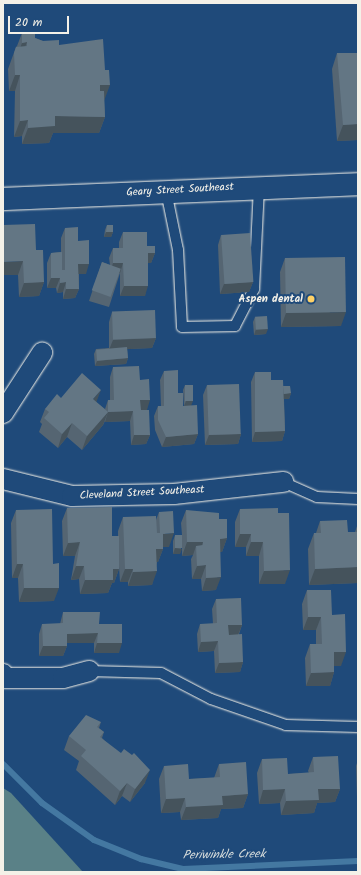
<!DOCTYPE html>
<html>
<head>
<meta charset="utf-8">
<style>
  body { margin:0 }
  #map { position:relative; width:361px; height:875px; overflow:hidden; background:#1f4a7a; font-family:Kalam,sans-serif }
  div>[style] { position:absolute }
  .green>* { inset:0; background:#5a8187 }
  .stream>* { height:6px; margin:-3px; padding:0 3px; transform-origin:3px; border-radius:3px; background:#4478a1 }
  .roads { filter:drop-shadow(0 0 1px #f4f1e8) drop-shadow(0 0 1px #f4f1e8) }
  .service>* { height:10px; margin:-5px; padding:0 5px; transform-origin:5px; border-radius:5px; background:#1f4a7a }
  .minor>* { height:20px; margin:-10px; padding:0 10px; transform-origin:10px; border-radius:10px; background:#1f4a7a }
  .secondary>* { height:22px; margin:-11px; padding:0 11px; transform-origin:11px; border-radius:11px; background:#1f4a7a }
  .wall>* { inset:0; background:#556572 }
  .shaded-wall>* { inset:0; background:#45535c }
  .building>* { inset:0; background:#637684; transform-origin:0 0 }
  .dots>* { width:11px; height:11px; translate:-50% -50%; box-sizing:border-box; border:2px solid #1f4a7a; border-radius:50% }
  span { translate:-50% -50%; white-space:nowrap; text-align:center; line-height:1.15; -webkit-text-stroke:4px #1f4a7a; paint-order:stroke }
  .street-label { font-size:11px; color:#f4f1e8 }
  .poi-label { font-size:11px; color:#f4f1e8; font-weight:700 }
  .right { translate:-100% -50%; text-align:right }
  .water-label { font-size:12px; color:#dadfdd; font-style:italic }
  .frame { position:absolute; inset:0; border:4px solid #f4f1e8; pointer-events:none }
  .scale { position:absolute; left:8px; top:16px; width:61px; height:18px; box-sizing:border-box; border:2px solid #f4f1e8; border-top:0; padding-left:5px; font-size:12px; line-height:14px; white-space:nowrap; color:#f4f1e8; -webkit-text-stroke:3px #1f4a7a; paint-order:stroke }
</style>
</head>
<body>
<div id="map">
  <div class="green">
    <i style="clip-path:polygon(3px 788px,11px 793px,83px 872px,3px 872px)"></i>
  </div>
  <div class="stream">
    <i style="left:3px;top:764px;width:55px;rotate:45deg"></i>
    <i style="left:42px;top:803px;width:64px;rotate:35.4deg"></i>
    <i style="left:94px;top:840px;width:51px;rotate:22deg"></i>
    <i style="left:141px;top:859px;width:43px;rotate:13.4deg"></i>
    <i style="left:183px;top:869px;width:175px;rotate:-2.6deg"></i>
  </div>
  <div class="roads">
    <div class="service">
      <i style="left:166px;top:191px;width:60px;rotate:78.5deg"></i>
      <i style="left:178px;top:250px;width:77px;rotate:87deg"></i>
      <i style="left:182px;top:327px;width:53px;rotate:-1.1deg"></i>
      <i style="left:235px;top:326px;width:42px;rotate:-62.8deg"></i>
      <i style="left:254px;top:289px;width:103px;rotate:-87.2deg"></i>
      <i style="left:283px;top:482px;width:37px;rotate:24deg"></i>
      <i style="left:317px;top:497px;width:41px;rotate:2.8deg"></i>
      <i style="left:89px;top:671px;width:72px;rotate:1.6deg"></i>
      <i style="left:161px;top:673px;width:56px;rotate:27.5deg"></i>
      <i style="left:211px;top:699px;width:79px;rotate:19.1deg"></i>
      <i style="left:286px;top:725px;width:72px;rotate:1.6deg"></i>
    </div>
    <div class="minor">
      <i style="left:3px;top:413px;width:72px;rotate:-57deg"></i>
      <i style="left:3px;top:479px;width:71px;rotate:13.8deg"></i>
      <i style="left:72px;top:496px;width:102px;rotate:-1.1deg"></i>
      <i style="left:174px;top:494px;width:110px;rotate:-6.3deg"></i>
      <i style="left:3px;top:674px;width:5px;rotate:53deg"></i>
      <i style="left:6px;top:678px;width:57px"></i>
      <i style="left:63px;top:678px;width:27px;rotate:-15deg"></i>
    </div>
    <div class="secondary">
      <i style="left:3px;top:199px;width:355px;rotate:-2.4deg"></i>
    </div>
  </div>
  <div class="wall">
    <i style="clip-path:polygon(22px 33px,43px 41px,59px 45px,104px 100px,105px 117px,99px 133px,53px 133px,49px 143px,22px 144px,22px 136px,14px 137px,15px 91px,9px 91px,8px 69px,16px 47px,17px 46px)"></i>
    <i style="clip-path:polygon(337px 53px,358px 53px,358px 140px,337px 141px,332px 69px)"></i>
    <i style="clip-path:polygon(107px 225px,113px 232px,111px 237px,104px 237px,105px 230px)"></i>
    <i style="clip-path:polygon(65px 228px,78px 241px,86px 274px,79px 274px,79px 289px,75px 298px,63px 299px,63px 292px,57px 293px,56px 288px,47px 288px,47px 263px,51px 253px,61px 252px,61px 238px)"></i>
    <i style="clip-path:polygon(123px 232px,147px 246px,155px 253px,151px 263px,148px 263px,145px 296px,120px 296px,120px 273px,109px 307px,89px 301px,102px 262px,110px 265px,109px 258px,113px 248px,119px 248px,119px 242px)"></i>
    <i style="clip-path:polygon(221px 235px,253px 282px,249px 292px,220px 294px,218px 245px)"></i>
    <i style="clip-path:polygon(36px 250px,44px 282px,39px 296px,19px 297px,18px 275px,3px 275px)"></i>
    <i style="clip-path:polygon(285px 258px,341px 326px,281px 327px,280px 272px)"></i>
    <i style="clip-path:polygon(112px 312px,156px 338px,152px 348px,127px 349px,128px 358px,126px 364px,95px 366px,94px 354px,96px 349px,109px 348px,109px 322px)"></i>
    <i style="clip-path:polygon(255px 317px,266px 334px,254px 335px,253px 322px)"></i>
    <i style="clip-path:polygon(113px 367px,140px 380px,147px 410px,141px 410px,150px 435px,146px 444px,131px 445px,130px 421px,105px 422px,105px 421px,103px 425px,82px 450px,67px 437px,58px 448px,39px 432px,42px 424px,40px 422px,45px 409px,61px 398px,96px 402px,105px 409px,108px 400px,110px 400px,110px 377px)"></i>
    <i style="clip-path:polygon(164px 371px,178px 393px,183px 406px,184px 406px,183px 390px,185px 385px,191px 405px,198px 434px,194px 444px,162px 447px,155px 430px,154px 416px,158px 406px,161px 406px,160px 380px)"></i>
    <i style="clip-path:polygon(255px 372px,283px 386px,291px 393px,289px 399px,284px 399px,285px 431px,282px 441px,252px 442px,251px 382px)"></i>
    <i style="clip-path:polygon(207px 385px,241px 434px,238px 444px,205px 445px,203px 395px)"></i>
    <i style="clip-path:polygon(67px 508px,112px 536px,118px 536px,118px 531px,123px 517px,156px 520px,159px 512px,169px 547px,163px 547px,163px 549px,158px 562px,157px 562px,152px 585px,128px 586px,128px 582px,120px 582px,119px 567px,119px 569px,114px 583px,112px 583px,108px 593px,80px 594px,79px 579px,71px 580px,75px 556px,63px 556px,62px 521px)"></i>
    <i style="clip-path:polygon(240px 509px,278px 513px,285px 584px,259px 584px,259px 556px,246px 556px,246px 547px,235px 547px,235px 522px)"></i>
    <i style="clip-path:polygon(16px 510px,54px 601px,19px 602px,18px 578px,12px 578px,11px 523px)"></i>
    <i style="clip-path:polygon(186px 510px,219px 519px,227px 538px,222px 552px,220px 552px,216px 590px,202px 591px,201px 579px,192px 579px,191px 559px,193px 555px,182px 556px,182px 542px,180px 554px,173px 554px,173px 541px,175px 535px,182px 535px,181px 523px)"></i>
    <i style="clip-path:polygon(320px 521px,348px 532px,355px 532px,358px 523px,358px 583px,309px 585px,308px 549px,314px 533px,316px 533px)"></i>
    <i style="clip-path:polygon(307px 590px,332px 615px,341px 666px,334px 666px,334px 672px,330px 686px,306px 686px,305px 658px,310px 644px,316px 644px,316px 630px,303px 630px,302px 604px)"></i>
    <i style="clip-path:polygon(216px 599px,242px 625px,239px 634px,243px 662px,240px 672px,215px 673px,214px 651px,198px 652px,197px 634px,200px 624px,213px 624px,212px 609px)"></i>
    <i style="clip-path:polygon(63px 612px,99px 624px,119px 653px,94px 653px,94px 643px,67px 643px,67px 646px,63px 656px,39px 656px,39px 634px,42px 624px,60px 624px)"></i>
    <i style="clip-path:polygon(101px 722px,99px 728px,104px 732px,102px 738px,145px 783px,130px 802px,122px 796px,115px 805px,76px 770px,79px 761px,64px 750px,69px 736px)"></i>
    <i style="clip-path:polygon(313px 757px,340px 789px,335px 802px,317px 803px,314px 813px,281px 815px,280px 803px,259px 804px,257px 773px,262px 759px,288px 774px,309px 773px,308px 771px)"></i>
    <i style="clip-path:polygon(358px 760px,358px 798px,357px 798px,356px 766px)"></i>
    <i style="clip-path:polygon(219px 764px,248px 794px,243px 808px,221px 809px,218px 818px,181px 820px,180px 812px,161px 813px,159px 779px,164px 766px,189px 779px,214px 778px)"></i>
  </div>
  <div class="shaded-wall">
    <i style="clip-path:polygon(27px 42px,21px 58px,16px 59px,22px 43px)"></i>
    <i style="clip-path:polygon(15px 75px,20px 75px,15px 91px,9px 91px)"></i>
    <i style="clip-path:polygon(100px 85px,110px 85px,104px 101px,94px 101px)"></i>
    <i style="clip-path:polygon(55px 116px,105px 117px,99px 133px,53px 133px,49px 143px,22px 144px,28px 128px)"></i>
    <i style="clip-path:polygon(28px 120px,22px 136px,14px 137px,20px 121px)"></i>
    <i style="clip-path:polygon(358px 124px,358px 140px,337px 141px,343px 125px)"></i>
    <i style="clip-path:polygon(106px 232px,113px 232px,111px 237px,104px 237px)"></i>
    <i style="clip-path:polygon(148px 253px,155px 253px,151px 263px,144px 263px)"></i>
    <i style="clip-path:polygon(23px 261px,18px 275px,3px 275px,3px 262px)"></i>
    <i style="clip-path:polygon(113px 263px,123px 263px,120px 273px,110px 273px)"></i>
    <i style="clip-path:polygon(78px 264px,89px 264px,86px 274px,75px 274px)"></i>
    <i style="clip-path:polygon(51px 278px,60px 278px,56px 288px,47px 288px)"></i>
    <i style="clip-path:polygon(44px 282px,39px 296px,19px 297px,24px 283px)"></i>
    <i style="clip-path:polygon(66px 282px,63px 292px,57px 293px,60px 283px)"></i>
    <i style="clip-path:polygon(253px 282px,249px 292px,220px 294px,224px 284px)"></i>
    <i style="clip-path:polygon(124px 286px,148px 286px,145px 296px,120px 296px)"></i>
    <i style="clip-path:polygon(66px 289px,79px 289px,75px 298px,63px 299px)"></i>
    <i style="clip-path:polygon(346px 312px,341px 326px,281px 327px,286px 313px)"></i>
    <i style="clip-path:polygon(256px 329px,268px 329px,266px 334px,254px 335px)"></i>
    <i style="clip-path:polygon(156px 338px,152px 348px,109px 350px,113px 340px)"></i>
    <i style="clip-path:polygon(128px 358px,126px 364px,95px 366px,97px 361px)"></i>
    <i style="clip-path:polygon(101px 390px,96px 403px,93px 399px)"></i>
    <i style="clip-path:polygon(291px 393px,289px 399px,281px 399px,283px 394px)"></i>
    <i style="clip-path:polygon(140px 400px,150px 400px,147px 410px,137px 410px)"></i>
    <i style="clip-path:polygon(186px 401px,193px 401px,191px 406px,184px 406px)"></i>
    <i style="clip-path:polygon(133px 411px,130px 421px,105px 422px,108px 412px)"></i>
    <i style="clip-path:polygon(108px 412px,103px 425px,82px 450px,87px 436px)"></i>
    <i style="clip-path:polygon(72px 423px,67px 437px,58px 448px,62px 434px)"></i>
    <i style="clip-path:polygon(285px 431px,282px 441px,252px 442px,255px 432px)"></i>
    <i style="clip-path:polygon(198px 434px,194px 444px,162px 447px,166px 437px)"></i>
    <i style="clip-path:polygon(241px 434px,238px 444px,205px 445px,209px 435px)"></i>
    <i style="clip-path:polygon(134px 435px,150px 435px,146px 444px,131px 445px)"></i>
    <i style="clip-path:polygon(174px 533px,169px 547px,158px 547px,163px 534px)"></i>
    <i style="clip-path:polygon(240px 534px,251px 534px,246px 547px,235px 547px)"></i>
    <i style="clip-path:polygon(227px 538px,222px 552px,215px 552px,220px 539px)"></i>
    <i style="clip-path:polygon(80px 542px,75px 556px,63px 556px,68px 543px)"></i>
    <i style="clip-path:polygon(187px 542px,203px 542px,198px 555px,196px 546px,193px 555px,182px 556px)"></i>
    <i style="clip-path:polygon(251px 542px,263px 542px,259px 556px,246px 556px)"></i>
    <i style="clip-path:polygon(175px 548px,182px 549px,180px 554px,173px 554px)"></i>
    <i style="clip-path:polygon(156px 549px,163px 549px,158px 562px,152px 562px)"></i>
    <i style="clip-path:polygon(17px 564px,23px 564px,18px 578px,12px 578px)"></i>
    <i style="clip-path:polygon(206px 565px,201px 579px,192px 579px,197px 566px)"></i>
    <i style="clip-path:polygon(76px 566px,84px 566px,79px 579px,71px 580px)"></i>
    <i style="clip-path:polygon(358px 567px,358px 583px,309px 585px,315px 569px)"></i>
    <i style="clip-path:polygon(113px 569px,119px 569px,114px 583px,112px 583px,108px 593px,80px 594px,85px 580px)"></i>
    <i style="clip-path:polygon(125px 569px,133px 569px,128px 582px,120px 582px)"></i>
    <i style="clip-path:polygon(290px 570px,285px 584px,259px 584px,264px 571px)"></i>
    <i style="clip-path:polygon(157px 571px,152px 585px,128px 586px,133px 572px)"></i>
    <i style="clip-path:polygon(221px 577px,216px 590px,202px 591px,206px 578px)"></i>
    <i style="clip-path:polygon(24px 588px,59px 588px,54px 601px,19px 602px)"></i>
    <i style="clip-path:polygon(308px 617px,321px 617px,316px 630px,303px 630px)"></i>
    <i style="clip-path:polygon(228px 625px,242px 625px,238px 635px,225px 635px)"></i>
    <i style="clip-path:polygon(98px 633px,94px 643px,63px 643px,67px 634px)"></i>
    <i style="clip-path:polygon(218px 641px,214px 651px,198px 652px,201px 642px)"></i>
    <i style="clip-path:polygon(97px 643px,122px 643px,119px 653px,94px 653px)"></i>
    <i style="clip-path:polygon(43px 646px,67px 646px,63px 656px,39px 656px)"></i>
    <i style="clip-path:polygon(334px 652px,346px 652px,341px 666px,329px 666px)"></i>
    <i style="clip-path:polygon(243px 662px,240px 672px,215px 673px,219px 663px)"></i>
    <i style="clip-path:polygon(334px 672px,330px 686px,306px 686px,311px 673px)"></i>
    <i style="clip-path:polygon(150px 770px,145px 783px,130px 802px,135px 789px)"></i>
    <i style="clip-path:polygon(127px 783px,122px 796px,115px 805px,120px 791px)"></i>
    <i style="clip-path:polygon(285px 789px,280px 803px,259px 804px,263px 790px)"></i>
    <i style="clip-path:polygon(318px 789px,340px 789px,335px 802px,317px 803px,314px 813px,281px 815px,286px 801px)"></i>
    <i style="clip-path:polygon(248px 794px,243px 808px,221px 809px,218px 818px,181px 820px,186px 807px,222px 796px)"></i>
    <i style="clip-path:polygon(185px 798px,180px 812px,161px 813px,166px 799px)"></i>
  </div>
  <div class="building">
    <i style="clip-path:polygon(22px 33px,35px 33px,35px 38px,43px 41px,59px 40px,59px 45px,103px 39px,105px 70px,109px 70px,110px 85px,100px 85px,100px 91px,104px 91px,105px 117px,55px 116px,55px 126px,28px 128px,28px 120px,20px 121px,20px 75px,15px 75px,14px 53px,16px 47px,27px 46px,27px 42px,22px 43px)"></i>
    <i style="clip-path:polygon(337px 53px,358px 53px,358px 124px,343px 125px)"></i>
    <i style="clip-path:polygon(35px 224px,36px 250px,43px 250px,44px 282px,24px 283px,23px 261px,3px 262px,3px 225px)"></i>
    <i style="clip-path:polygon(107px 225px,113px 225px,113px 232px,106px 232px)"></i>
    <i style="clip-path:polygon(78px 227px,78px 241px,89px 240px,89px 264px,78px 264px,79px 289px,66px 289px,66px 282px,60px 283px,60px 278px,51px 278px,51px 253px,62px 252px,62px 270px,65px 270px,65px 228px)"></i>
    <i style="clip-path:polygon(123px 232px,147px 232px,147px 246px,155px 246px,155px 253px,148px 253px,148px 286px,124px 286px,123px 263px,113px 263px,113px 248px,123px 248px)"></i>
    <i style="left:250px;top:233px;width:49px;height:29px;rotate:86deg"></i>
    <i style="left:345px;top:257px;width:55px;height:60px;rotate:89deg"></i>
    <i style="left:102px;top:262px;width:20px;height:30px;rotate:20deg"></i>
    <i style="left:155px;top:310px;width:28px;height:43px;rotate:88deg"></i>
    <i style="left:267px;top:316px;width:13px;height:12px;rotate:86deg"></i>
    <i style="left:127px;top:347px;width:11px;height:31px;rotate:85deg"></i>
    <i style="clip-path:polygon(139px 366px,140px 380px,149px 379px,150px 400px,140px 400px,141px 410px,149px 410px,150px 435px,134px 435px,133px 411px,108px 412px,108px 400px,114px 400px,113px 367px)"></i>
    <i style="clip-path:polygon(178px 370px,178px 393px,183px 393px,183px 406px,197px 405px,198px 434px,166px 437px,158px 420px,158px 406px,164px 406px,164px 371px)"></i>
    <i style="clip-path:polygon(255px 372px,271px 372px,271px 380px,283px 380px,285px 431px,255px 432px)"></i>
    <i style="clip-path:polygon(82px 373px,101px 390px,93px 399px,108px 412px,87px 436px,72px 423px,62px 434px,44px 418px,49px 412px,45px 409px,57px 394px,61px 398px)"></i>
    <i style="left:239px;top:384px;width:50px;height:32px;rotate:88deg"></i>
    <i style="left:185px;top:385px;width:8px;height:16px"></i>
    <i style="clip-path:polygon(283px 386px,290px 386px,291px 393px,284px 394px)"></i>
    <i style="clip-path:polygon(112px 507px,112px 536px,119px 536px,119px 569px,113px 569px,113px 580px,85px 580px,84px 566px,76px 566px,80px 542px,68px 543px,67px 508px)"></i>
    <i style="clip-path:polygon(278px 508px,278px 513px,289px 513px,290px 570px,264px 571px,263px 542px,251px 542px,251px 534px,240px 534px,240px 509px)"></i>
    <i style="clip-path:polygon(52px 509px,53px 564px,59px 563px,59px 588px,24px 588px,23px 564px,17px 564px,16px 510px)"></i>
    <i style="clip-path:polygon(186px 510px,219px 513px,219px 519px,227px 519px,227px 538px,220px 539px,221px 577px,206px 578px,206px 565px,197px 566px,196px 546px,203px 545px,203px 542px,187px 542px)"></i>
    <i style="clip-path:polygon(173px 511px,174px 533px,163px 534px,163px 549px,156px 549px,157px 571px,133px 572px,133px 569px,125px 569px,123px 517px,156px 516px,157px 533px,160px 533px,159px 512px)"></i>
    <i style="clip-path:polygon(347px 520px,348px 532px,358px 532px,358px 567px,315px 569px,314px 533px,321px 533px,320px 521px)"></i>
    <i style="left:175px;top:535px;width:7px;height:13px"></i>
    <i style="clip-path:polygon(307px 590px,331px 590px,332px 615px,345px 614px,346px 652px,334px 652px,334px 672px,311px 673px,310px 644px,322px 644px,321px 617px,308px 617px)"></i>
    <i style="clip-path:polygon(241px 598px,242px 625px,228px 625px,229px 635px,242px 634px,243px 662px,219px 663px,218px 641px,201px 642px,200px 624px,217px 623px,216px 599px)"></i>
    <i style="clip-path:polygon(63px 612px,100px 612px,99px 624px,122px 624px,122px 643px,97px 643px,98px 633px,67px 634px,67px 646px,43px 646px,42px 624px,63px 623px)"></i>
    <i style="clip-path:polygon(86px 715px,101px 722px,97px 727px,104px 732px,100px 737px,121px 753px,124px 749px,132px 755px,134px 753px,150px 770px,135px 789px,127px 783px,120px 791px,81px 756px,86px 750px,69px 736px)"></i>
    <i style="clip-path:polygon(338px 756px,340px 789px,318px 789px,319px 800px,286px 801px,285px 789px,263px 790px,262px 759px,287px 758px,288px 774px,314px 772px,313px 757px)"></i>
    <i style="clip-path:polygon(246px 762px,248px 794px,222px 796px,223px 805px,186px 807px,185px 798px,166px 799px,164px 766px,188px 764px,189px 779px,220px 777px,219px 764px)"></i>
  </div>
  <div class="dots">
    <i style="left:311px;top:299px;background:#ffd166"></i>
  </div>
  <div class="street-label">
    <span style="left:180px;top:190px;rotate:-3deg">Geary Street Southeast</span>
    <span style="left:142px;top:493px;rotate:-3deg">Cleveland Street Southeast</span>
  </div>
  <div class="poi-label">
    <span class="right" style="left:303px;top:299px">Aspen dental</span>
  </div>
  <div class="water-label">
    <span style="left:224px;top:855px;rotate:-1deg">Periwinkle Creek</span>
  </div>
  <div class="frame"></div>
  <div class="scale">20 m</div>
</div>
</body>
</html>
